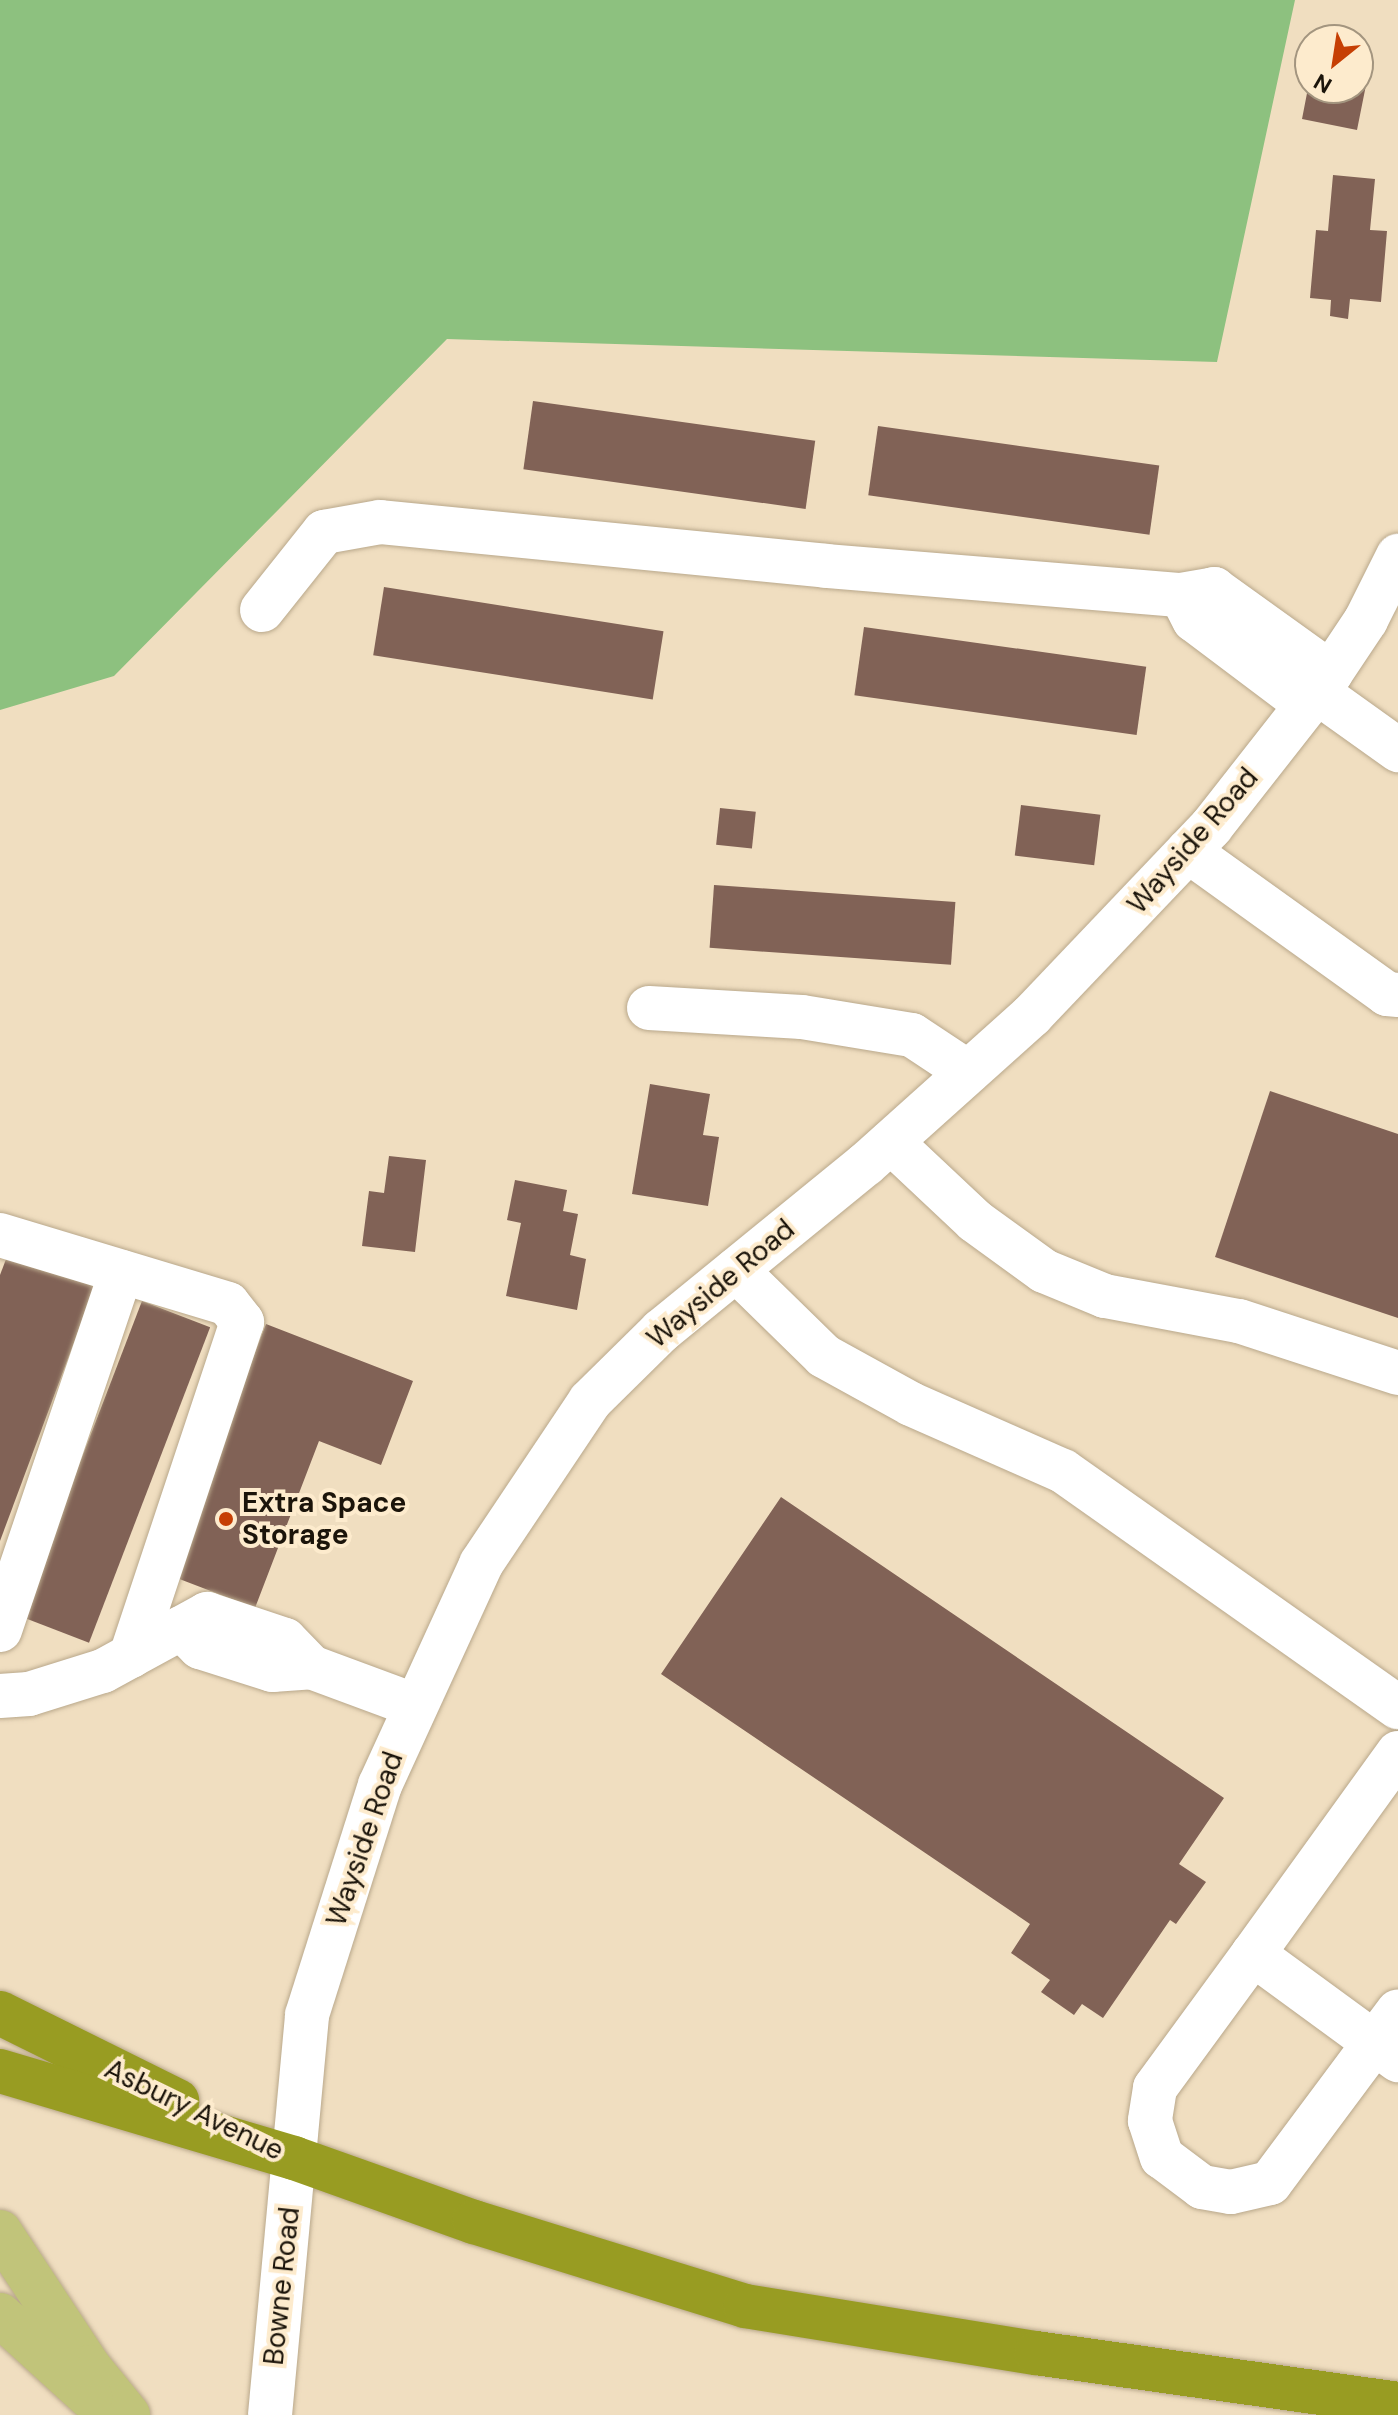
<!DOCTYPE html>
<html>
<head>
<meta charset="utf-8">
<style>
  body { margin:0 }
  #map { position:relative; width:1398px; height:2415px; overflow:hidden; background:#f0dec0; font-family:"DM Sans",sans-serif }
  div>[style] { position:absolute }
  .forest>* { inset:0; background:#8dc17f }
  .building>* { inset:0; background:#816256; transform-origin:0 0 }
  .roads { filter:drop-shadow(0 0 2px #b9a88b) drop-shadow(0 0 2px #b9a88b) }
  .minor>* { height:44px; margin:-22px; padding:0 22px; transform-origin:22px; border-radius:22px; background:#fff }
  .major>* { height:44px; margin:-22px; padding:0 22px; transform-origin:22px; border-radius:22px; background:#c1c47a }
  .highway>* { height:44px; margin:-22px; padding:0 22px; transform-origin:22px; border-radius:22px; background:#989c22 }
  .dots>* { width:22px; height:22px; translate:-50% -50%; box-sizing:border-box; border:4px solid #fdebcd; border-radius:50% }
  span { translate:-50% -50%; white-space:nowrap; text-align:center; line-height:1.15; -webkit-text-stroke:8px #fdebcd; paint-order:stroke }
  .street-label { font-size:28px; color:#1b140a }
  .poi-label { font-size:28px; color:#1b140a; font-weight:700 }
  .left { translate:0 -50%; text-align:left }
  .north { position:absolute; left:1294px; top:24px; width:80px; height:80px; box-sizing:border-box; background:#fdebcd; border:2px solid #a3957f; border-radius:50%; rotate:210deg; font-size:22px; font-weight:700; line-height:32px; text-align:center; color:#1b140a }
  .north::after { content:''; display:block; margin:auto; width:28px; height:36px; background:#c63f04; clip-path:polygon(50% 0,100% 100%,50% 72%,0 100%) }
</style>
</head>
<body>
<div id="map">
  <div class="forest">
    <i style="clip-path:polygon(0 0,1295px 0,1217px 362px,447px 339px,114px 676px,0 710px)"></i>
  </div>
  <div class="building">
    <i style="clip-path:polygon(1358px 78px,1367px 80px,1357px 130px,1302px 119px,1308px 88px,1358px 88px)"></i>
    <i style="clip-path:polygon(1333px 175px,1375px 179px,1370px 230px,1387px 231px,1381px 302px,1350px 299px,1348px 319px,1330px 316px,1331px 300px,1310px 298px,1316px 230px,1328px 231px)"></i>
    <i style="left:533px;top:401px;width:285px;height:69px;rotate:8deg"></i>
    <i style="left:878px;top:426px;width:284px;height:70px;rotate:8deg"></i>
    <i style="left:384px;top:587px;width:283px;height:69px;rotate:9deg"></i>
    <i style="left:864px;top:627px;width:285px;height:69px;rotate:8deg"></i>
    <i style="left:1021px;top:805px;width:80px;height:51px;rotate:7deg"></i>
    <i style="left:720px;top:808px;width:36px;height:37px;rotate:6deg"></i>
    <i style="left:714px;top:885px;width:242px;height:63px;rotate:4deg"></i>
    <i style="clip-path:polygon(650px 1084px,710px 1094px,703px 1135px,719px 1137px,708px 1206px,632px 1194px)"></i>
    <i style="clip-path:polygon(1270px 1091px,1398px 1134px,1398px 1318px,1215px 1257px)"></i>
    <i style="clip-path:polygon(389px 1156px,426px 1160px,415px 1252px,362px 1246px,369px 1191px,384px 1193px)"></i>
    <i style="clip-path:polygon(515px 1180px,567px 1190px,563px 1211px,578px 1214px,570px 1255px,586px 1259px,577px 1310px,506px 1296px,521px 1223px,507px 1220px)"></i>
    <i style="clip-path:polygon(8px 1254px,95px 1286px,0 1541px,0 1275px)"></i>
    <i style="left:142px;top:1301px;width:73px;height:338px;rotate:21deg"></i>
    <i style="clip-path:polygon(266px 1324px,413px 1381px,381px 1465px,319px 1441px,255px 1608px,169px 1575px)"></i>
    <i style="clip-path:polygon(781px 1497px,1224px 1798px,1179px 1864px,1206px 1882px,1176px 1924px,1170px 1920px,1103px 2018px,1082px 2004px,1074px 2015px,1041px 1992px,1050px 1980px,1011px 1953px,1030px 1924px,661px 1674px)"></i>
  </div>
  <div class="roads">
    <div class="minor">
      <i style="left:262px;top:610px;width:100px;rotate:-51.5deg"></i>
      <i style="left:324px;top:532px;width:57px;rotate:-10.1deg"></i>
      <i style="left:380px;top:522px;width:448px;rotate:5.6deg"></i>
      <i style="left:826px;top:566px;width:356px;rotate:4.7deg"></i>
      <i style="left:1317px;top:692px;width:100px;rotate:35.6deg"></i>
      <i style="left:1307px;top:705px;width:141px;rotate:-143deg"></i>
      <i style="left:1194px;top:620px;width:28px;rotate:-117deg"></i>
      <i style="left:1181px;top:595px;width:34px;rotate:-10deg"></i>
      <i style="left:1214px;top:589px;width:144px;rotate:35.7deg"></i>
      <i style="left:1188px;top:851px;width:245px;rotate:35.7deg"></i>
      <i style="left:1387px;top:994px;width:11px;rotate:5deg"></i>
      <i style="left:649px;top:1008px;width:153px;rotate:3.4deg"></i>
      <i style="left:802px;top:1017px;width:111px;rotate:9.3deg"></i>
      <i style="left:912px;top:1035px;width:67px;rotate:33.5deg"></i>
      <i style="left:891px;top:1142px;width:115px;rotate:43.2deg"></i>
      <i style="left:975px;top:1221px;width:85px;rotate:35.9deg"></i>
      <i style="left:1044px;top:1271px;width:66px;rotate:22.3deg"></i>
      <i style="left:1105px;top:1296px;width:136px;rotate:10.6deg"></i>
      <i style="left:1239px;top:1321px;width:167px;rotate:18.1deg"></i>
      <i style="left:0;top:1235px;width:238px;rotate:16.8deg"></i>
      <i style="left:228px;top:1304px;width:23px;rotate:52deg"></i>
      <i style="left:242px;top:1322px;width:352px;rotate:108.4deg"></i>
      <i style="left:736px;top:1270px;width:123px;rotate:44.3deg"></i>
      <i style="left:824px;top:1356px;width:99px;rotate:28.9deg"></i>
      <i style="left:911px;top:1404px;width:166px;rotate:23.8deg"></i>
      <i style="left:1063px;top:1471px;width:410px;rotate:35.2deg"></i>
      <i style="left:181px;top:1628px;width:27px;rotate:45deg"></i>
      <i style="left:200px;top:1647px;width:76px;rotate:17.7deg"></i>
      <i style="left:272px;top:1670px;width:39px;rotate:-4deg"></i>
      <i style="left:311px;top:1667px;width:110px;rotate:20.3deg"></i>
      <i style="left:0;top:1630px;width:378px;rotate:-71.3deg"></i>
      <i style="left:0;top:1696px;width:29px;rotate:-4deg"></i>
      <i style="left:29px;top:1694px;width:77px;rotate:-17.3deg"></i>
      <i style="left:103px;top:1671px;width:119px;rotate:-28.7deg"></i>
      <i style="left:207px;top:1614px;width:82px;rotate:18.4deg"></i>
      <i style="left:285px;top:1640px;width:37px;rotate:46deg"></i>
      <i style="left:1398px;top:1753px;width:248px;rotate:125.8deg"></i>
      <i style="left:1253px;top:1954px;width:180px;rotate:36.2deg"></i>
      <i style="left:1253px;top:1954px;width:166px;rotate:126.2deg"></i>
      <i style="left:1155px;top:2088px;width:33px;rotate:99deg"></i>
      <i style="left:1150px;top:2121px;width:38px;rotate:72deg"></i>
      <i style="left:1162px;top:2157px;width:50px;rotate:36.9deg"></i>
      <i style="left:1202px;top:2187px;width:29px;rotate:10deg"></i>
      <i style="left:1231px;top:2192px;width:40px;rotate:-13deg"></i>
      <i style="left:1270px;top:2183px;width:214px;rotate:-53.3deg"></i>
      <i style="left:270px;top:2415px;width:402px;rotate:-84.7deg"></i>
      <i style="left:307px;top:2015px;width:241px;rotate:-72.4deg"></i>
      <i style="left:380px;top:1785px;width:243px;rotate:-65.4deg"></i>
      <i style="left:481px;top:1564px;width:196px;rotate:-56.2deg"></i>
      <i style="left:590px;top:1401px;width:100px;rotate:-44.6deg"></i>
      <i style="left:661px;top:1331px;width:264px;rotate:-39.2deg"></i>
      <i style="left:866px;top:1164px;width:223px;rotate:-41.9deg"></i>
      <i style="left:1032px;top:1015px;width:260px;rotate:-46.4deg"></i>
      <i style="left:1211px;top:827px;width:183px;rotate:-51.9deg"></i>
      <i style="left:1324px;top:683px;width:76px;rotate:-56.3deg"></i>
      <i style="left:1366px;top:620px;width:72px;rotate:-63.4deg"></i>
    </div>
    <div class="major">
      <i style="left:0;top:2232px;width:162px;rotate:56.6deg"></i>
      <i style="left:89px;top:2367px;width:62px;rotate:50.9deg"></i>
      <i style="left:0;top:2315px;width:122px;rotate:42.3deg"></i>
    </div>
    <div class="highway">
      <i style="left:0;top:2013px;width:198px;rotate:26.4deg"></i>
      <i style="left:0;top:2071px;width:307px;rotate:16.5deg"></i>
      <i style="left:294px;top:2158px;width:191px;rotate:19.6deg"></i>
      <i style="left:474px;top:2222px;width:284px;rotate:17.2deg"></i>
      <i style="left:745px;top:2306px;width:295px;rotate:9.2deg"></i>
      <i style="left:1036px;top:2353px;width:366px;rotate:8deg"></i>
    </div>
  </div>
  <div class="dots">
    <i style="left:226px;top:1519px;background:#c63f04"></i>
  </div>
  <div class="street-label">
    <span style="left:1193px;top:841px;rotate:-49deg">Wayside Road</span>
    <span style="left:721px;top:1284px;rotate:-40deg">Wayside Road</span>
    <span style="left:365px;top:1839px;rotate:-71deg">Wayside Road</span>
    <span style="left:194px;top:2110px;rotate:26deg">Asbury Avenue</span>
    <span style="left:282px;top:2286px;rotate:-84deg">Bowne Road</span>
  </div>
  <div class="poi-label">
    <span class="left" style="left:242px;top:1519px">Extra Space<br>Storage</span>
  </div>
  <div class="north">N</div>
</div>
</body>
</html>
